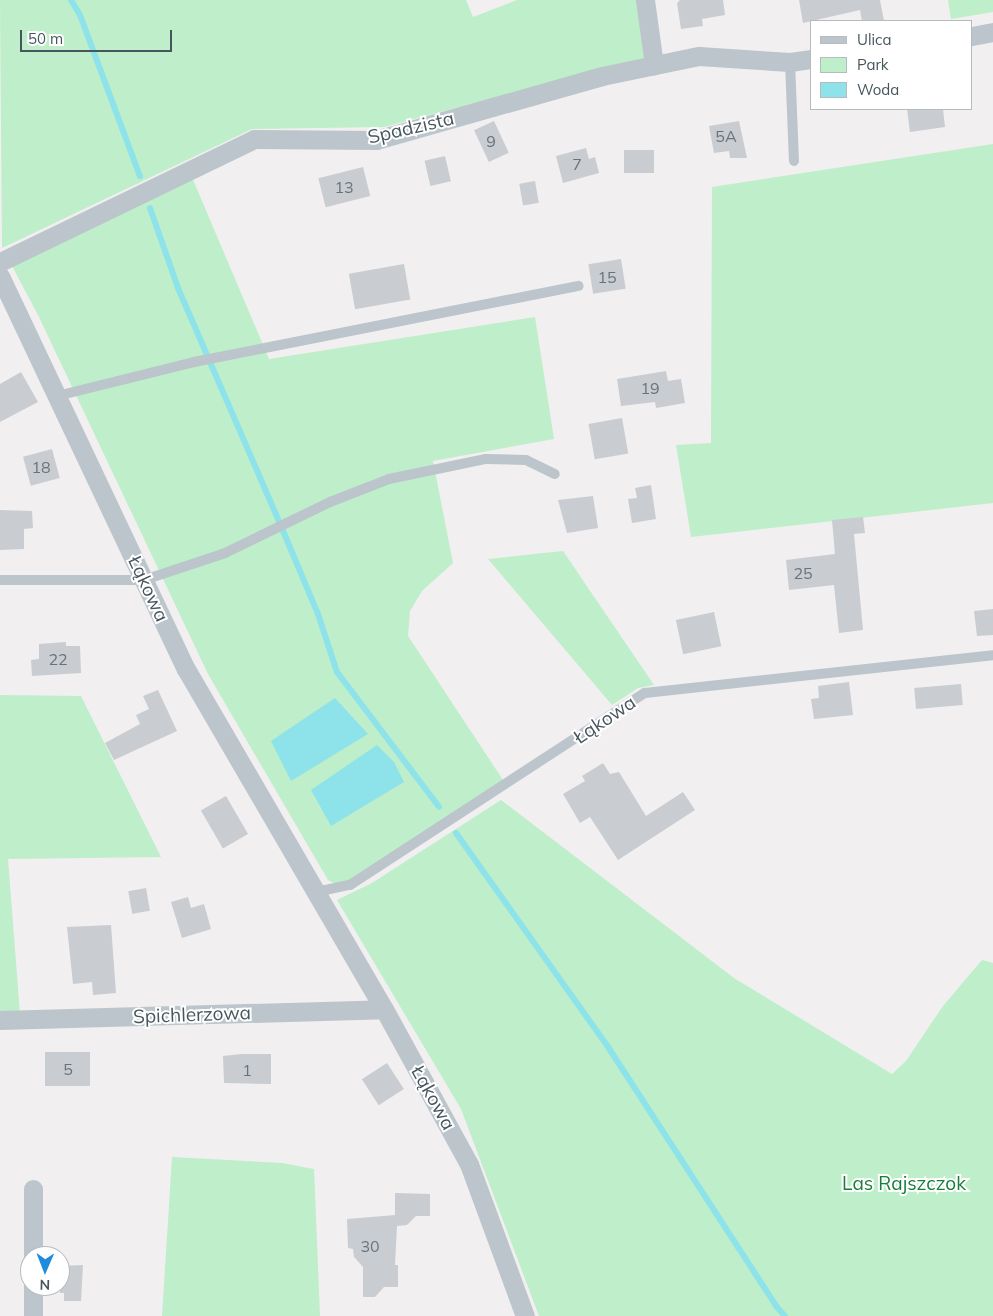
<!DOCTYPE html>
<html>
<head>
<meta charset="utf-8">
<style>
  body { margin:0 }
  #map { position:relative; width:993px; height:1316px; overflow:hidden; background:#f1efef; font-family:Mulish,sans-serif }
  div>[style] { position:absolute }
  .green>* { inset:0; background:#bfeeca }
  .water>* { inset:0; background:#8de3e9 }
  .stream>* { height:6px; margin:-3px; padding:0 3px; transform-origin:3px; border-radius:3px; background:#8de3e9 }
  .building>* { inset:0; background:#c9cdd1; transform-origin:0 0 }
  .service>* { height:10px; margin:-5px; padding:0 5px; transform-origin:5px; border-radius:5px; background:#bbc5cb }
  .minor>* { height:19px; margin:-9.5px; padding:0 9.5px; transform-origin:9.5px; border-radius:9.5px; background:#bbc5cb }
  span { translate:-50% -50%; white-space:nowrap; text-align:center; line-height:1.15; -webkit-text-stroke:4px #fff; paint-order:stroke }
  .number-label { font-size:16px; color:#687379 }
  .number-label span { -webkit-text-stroke-width:0 }
  .street-label { font-size:19px; color:#47555c }
  .park-label { font-size:19px; color:#1a7c3d }
  .legend { position:absolute; left:810px; top:20px; width:162px; height:90px; box-sizing:border-box; background:#fff; border:1px solid #b5bbbe; margin:0; padding:6px 9px; list-style:none; font-size:15px; color:#47555c }
  .legend li { display:flex; align-items:center; gap:10px; height:25px }
  .legend b { width:25px; border:1px solid #b5bbbe }
  .north { position:absolute; left:20px; top:1246px; width:50px; height:50px; box-sizing:border-box; background:#fff; border:1px solid #b5bbbe; border-radius:50%; rotate:181deg; font-size:14px; font-weight:700; line-height:20px; text-align:center; color:#47555c }
  .north::after { content:''; display:block; margin:auto; width:18px; height:22px; background:#1e8cdc; clip-path:polygon(50% 0,100% 100%,50% 72%,0 100%) }
  .scale { position:absolute; left:20px; top:30px; width:152px; height:22px; box-sizing:border-box; border:2px solid #47555c; border-top:0; padding-left:6px; font-size:15px; line-height:18px; white-space:nowrap; color:#47555c; -webkit-text-stroke:4px #fff; paint-order:stroke }
</style>
</head>
<body>
<div id="map">
  <div class="green">
    <i style="clip-path:polygon(0 0,466px 0,473px 17px,517px 0,638px 0,646px 58px,384px 127px,252px 129px,2px 248px)"></i>
    <i style="clip-path:polygon(948px 0,993px 0,993px 12px,951px 19px)"></i>
    <i style="clip-path:polygon(993px 144px,993px 503px,691px 537px,676px 445px,711px 443px,712px 187px)"></i>
    <i style="clip-path:polygon(191px 175px,269px 359px,535px 317px,554px 439px,433px 461px,453px 563px,422px 591px,410px 611px,408px 636px,503px 780px,341px 887px,328px 880px,208px 674px,38px 315px,11px 264px)"></i>
    <i style="clip-path:polygon(563px 551px,654px 685px,638px 688px,612px 705px,488px 559px)"></i>
    <i style="clip-path:polygon(0 695px,81px 696px,161px 857px,8px 859px,20px 1014px,0 1014px)"></i>
    <i style="clip-path:polygon(501px 800px,734px 978px,892px 1074px,906px 1061px,943px 1006px,982px 960px,993px 963px,993px 1316px,539px 1316px,461px 1109px,337px 900px,372px 883px)"></i>
    <i style="clip-path:polygon(172px 1157px,282px 1163px,314px 1169px,320px 1316px,162px 1316px)"></i>
  </div>
  <div class="water">
    <i style="clip-path:polygon(335px 698px,368px 734px,291px 781px,271px 741px)"></i>
    <i style="clip-path:polygon(377px 745px,394px 762px,404px 782px,331px 826px,311px 790px)"></i>
  </div>
  <div class="stream">
    <i style="left:71px;top:0;width:17px;rotate:59deg"></i>
    <i style="left:80px;top:15px;width:172px;rotate:69.6deg"></i>
    <i style="left:150px;top:208px;width:85px;rotate:70.7deg"></i>
    <i style="left:178px;top:288px;width:259px;rotate:66.6deg"></i>
    <i style="left:281px;top:526px;width:95px;rotate:67.2deg"></i>
    <i style="left:318px;top:614px;width:61px;rotate:71.9deg"></i>
    <i style="left:337px;top:672px;width:169px;rotate:52.9deg"></i>
    <i style="left:456px;top:833px;width:266px;rotate:54.6deg"></i>
    <i style="left:610px;top:1050px;width:305px;rotate:57deg"></i>
    <i style="left:776px;top:1306px;width:13px;rotate:48deg"></i>
  </div>
  <div class="building">
    <i style="clip-path:polygon(680px 0,723px 0,725px 15px,702px 19px,703px 26px,681px 29px,677px 3px)"></i>
    <i style="clip-path:polygon(799px 0,880px 0,884px 21px,862px 21px,860px 10px,803px 23px)"></i>
    <i style="clip-path:polygon(907px 109px,943px 109px,945px 127px,910px 132px)"></i>
    <i style="left:494px;top:121px;width:35px;height:22px;rotate:65deg"></i>
    <i style="clip-path:polygon(739px 121px,747px 158px,730px 158px,729px 151px,714px 153px,709px 126px)"></i>
    <i style="clip-path:polygon(586px 148px,589px 159px,595px 157px,599px 173px,563px 183px,556px 156px)"></i>
    <i style="left:624px;top:150px;width:30px;height:23px"></i>
    <i style="left:445px;top:156px;width:26px;height:21px;rotate:77deg"></i>
    <i style="left:363px;top:167px;width:30px;height:46px;rotate:76deg"></i>
    <i style="left:535px;top:181px;width:22px;height:16px;rotate:80deg"></i>
    <i style="left:621px;top:259px;width:30px;height:33px;rotate:81deg"></i>
    <i style="left:404px;top:264px;width:36px;height:56px;rotate:80deg"></i>
    <i style="clip-path:polygon(666px 371px,668px 381px,681px 379px,685px 403px,656px 408px,655px 402px,621px 406px,617px 379px)"></i>
    <i style="clip-path:polygon(21px 372px,38px 402px,0 422px,0 384px)"></i>
    <i style="left:622px;top:418px;width:36px;height:34px;rotate:80deg"></i>
    <i style="left:52px;top:449px;width:30px;height:30px;rotate:75deg"></i>
    <i style="clip-path:polygon(651px 485px,656px 519px,632px 523px,628px 499px,637px 498px,635px 488px)"></i>
    <i style="clip-path:polygon(593px 496px,598px 528px,567px 533px,558px 500px)"></i>
    <i style="clip-path:polygon(0 510px,32px 511px,33px 528px,24px 529px,24px 549px,0 550px)"></i>
    <i style="clip-path:polygon(863px 517px,865px 533px,854px 534px,863px 630px,839px 633px,834px 585px,789px 590px,786px 560px,835px 554px,832px 520px)"></i>
    <i style="clip-path:polygon(993px 609px,993px 635px,977px 636px,974px 611px)"></i>
    <i style="left:714px;top:612px;width:35px;height:39px;rotate:78deg"></i>
    <i style="clip-path:polygon(66px 642px,66px 646px,80px 646px,81px 673px,32px 676px,31px 660px,39px 659px,39px 644px)"></i>
    <i style="clip-path:polygon(849px 682px,853px 715px,814px 719px,811px 699px,819px 698px,818px 686px)"></i>
    <i style="left:961px;top:684px;width:21px;height:47px;rotate:85deg"></i>
    <i style="clip-path:polygon(158px 690px,177px 731px,114px 760px,105px 743px,140px 724px,136px 715px,149px 709px,143px 696px)"></i>
    <i style="clip-path:polygon(603px 763px,610px 774px,619px 772px,646px 816px,683px 792px,695px 810px,618px 860px,590px 817px,580px 823px,563px 794px,585px 781px,582px 776px)"></i>
    <i style="left:226px;top:796px;width:44px;height:29px;rotate:60deg"></i>
    <i style="left:146px;top:888px;width:23px;height:18px;rotate:80deg"></i>
    <i style="clip-path:polygon(188px 897px,191px 908px,204px 904px,211px 929px,182px 938px,171px 902px)"></i>
    <i style="clip-path:polygon(111px 925px,116px 993px,93px 995px,92px 982px,73px 984px,67px 927px)"></i>
    <i style="left:45px;top:1052px;width:45px;height:34px"></i>
    <i style="clip-path:polygon(241px 1054px,271px 1054px,271px 1084px,224px 1083px,223px 1056px)"></i>
    <i style="left:387px;top:1063px;width:31px;height:30px;rotate:57deg"></i>
    <i style="clip-path:polygon(395px 1193px,430px 1194px,430px 1216px,416px 1216px,407px 1225px,397px 1226px,395px 1265px,398px 1265px,398px 1287px,384px 1287px,375px 1297px,363px 1297px,363px 1267px,354px 1257px,353px 1249px,348px 1248px,347px 1219px,395px 1215px)"></i>
    <i style="clip-path:polygon(83px 1265px,81px 1301px,64px 1301px,64px 1293px,60px 1293px,60px 1266px)"></i>
  </div>
  <div class="service">
    <i style="left:790px;top:62px;width:99px;rotate:87.7deg"></i>
    <i style="left:57px;top:396px;width:141px;rotate:-13.9deg"></i>
    <i style="left:194px;top:362px;width:392px;rotate:-11.2deg"></i>
    <i style="left:0;top:580px;width:144px"></i>
    <i style="left:144px;top:580px;width:85px;rotate:-18.4deg"></i>
    <i style="left:225px;top:553px;width:117px;rotate:-25.9deg"></i>
    <i style="left:330px;top:502px;width:63px;rotate:-21.3deg"></i>
    <i style="left:389px;top:479px;width:99px;rotate:-11.7deg"></i>
    <i style="left:486px;top:459px;width:40px;rotate:1.4deg"></i>
    <i style="left:526px;top:460px;width:32px;rotate:26deg"></i>
    <i style="left:316px;top:892px;width:35px;rotate:-12deg"></i>
    <i style="left:350px;top:885px;width:352px;rotate:-33.1deg"></i>
    <i style="left:645px;top:693px;width:350px;rotate:-6.2deg"></i>
  </div>
  <div class="minor">
    <i style="left:645px;top:0;width:66px;rotate:82.1deg"></i>
    <i style="left:972px;top:36px;width:21px;rotate:-11deg"></i>
    <i style="left:0;top:262px;width:282px;rotate:-25.8deg"></i>
    <i style="left:254px;top:139px;width:122px;rotate:0.5deg"></i>
    <i style="left:376px;top:140px;width:235px;rotate:-15.8deg"></i>
    <i style="left:602px;top:76px;width:99px;rotate:-11.7deg"></i>
    <i style="left:699px;top:56px;width:91px;rotate:3.8deg"></i>
    <i style="left:790px;top:62px;width:22px;rotate:-8deg"></i>
    <i style="left:0;top:276px;width:435px;rotate:64.7deg"></i>
    <i style="left:186px;top:669px;width:393px;rotate:59.8deg"></i>
    <i style="left:384px;top:1009px;width:177px;rotate:61.3deg"></i>
    <i style="left:469px;top:1164px;width:162px;rotate:69.8deg"></i>
    <i style="left:0;top:1020px;width:384px;rotate:-1.6deg"></i>
    <i style="left:33px;top:1256px;width:67px;rotate:-90deg"></i>
    <i style="left:33px;top:1316px;width:30px;rotate:-90deg"></i>
  </div>
  <div class="number-label">
    <span style="left:726px;top:136px">5A</span>
    <span style="left:491px;top:141px">9</span>
    <span style="left:577px;top:164px">7</span>
    <span style="left:344px;top:187px">13</span>
    <span style="left:607px;top:277px">15</span>
    <span style="left:650px;top:388px">19</span>
    <span style="left:41px;top:467px">18</span>
    <span style="left:803px;top:573px">25</span>
    <span style="left:58px;top:659px">22</span>
    <span style="left:68px;top:1069px">5</span>
    <span style="left:247px;top:1070px">1</span>
    <span style="left:370px;top:1246px">30</span>
  </div>
  <div class="street-label">
    <span style="left:411px;top:128px;rotate:-13deg">Spadzista</span>
    <span style="left:148px;top:589px;rotate:65deg">Łąkowa</span>
    <span style="left:605px;top:720px;rotate:-34deg">Łąkowa</span>
    <span style="left:192px;top:1015px;rotate:-2deg">Spichlerzowa</span>
    <span style="left:433px;top:1098px;rotate:61deg">Łąkowa</span>
  </div>
  <div class="park-label">
    <span style="left:904px;top:1184px">Las Rajszczok</span>
  </div>
  <ul class="legend">
  <li><b style="height:6px;background:#bbc5cb"></b>Ulica</li>
  <li><b style="height:14px;background:#bfeeca"></b>Park</li>
  <li><b style="height:14px;background:#8de3e9"></b>Woda</li>
  </ul>
  <div class="north">N</div>
  <div class="scale">50 m</div>
</div>
</body>
</html>
